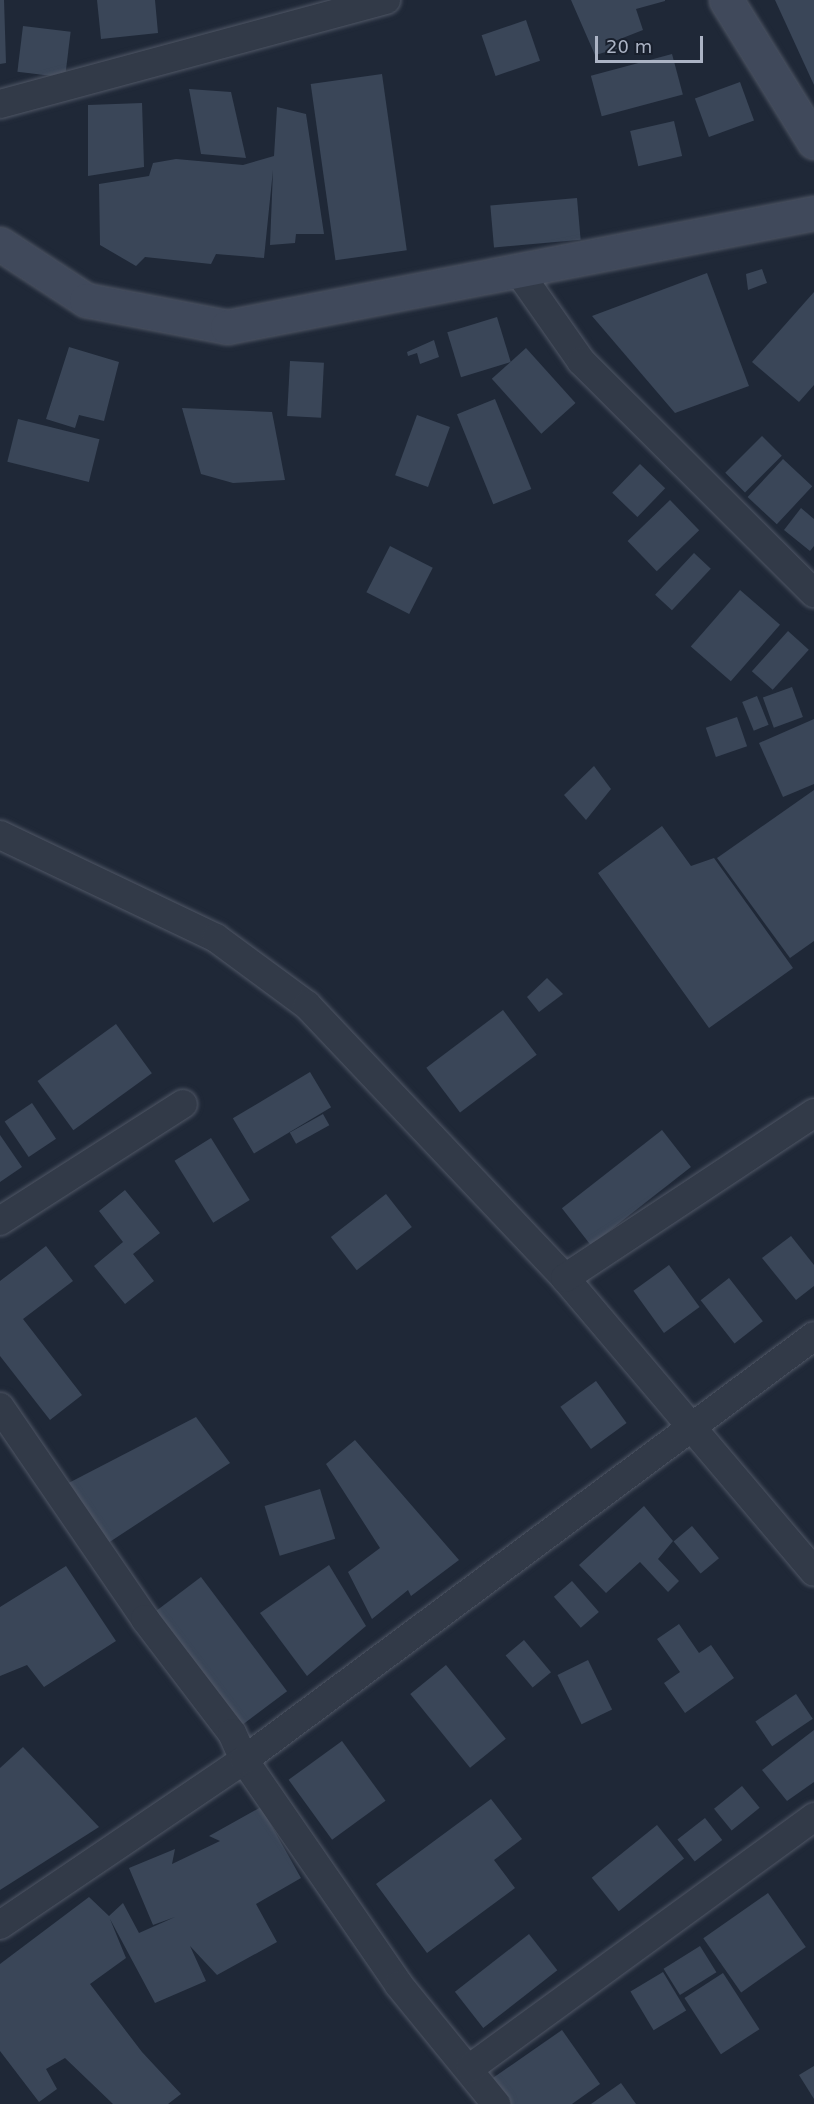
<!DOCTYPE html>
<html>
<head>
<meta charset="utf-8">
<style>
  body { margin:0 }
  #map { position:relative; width:814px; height:2104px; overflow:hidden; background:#1f2837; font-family:"DejaVu Sans",sans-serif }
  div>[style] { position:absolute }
  .building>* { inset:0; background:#3a4658; transform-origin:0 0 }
  .roads { filter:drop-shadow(0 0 2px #505766) drop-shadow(0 0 2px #505766) }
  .street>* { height:28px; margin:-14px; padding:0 14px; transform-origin:14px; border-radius:14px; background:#323a48 }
  .secondary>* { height:33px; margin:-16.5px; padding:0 16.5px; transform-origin:16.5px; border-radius:16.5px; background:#40495b }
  span { translate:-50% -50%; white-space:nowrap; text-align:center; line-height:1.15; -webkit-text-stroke:4.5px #181f2c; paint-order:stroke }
  .scale { position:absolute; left:595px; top:36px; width:108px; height:27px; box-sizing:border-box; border:3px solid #acb4c5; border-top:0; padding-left:8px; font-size:18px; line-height:21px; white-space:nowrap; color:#acb4c5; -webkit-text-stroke:4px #181f2c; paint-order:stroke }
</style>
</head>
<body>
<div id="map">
  <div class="building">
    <i style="clip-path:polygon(0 0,4px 0,6px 63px,0 64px)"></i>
    <i style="clip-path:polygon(97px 0,155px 0,158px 33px,101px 39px)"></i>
    <i style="clip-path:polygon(571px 0,665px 0,665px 1px,636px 9px,643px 30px,615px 41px,617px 49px,595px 55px)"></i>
    <i style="clip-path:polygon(775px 0,814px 0,814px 85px)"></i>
    <i style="left:526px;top:20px;width:43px;height:47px;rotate:71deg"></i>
    <i style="left:23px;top:26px;width:48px;height:46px;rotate:7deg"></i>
    <i style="left:672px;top:54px;width:42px;height:84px;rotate:75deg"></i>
    <i style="left:382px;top:74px;width:178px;height:72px;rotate:82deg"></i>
    <i style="left:740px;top:82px;width:41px;height:48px;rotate:70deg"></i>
    <i style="clip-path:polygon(189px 89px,231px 92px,246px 158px,201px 154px)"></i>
    <i style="clip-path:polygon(142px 103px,144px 167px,88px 176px,88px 105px)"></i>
    <i style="clip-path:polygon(277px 107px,306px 114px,324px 234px,296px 234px,295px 243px,270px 245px,273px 170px,264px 258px,216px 254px,211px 264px,145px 257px,136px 266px,100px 245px,99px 184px,149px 176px,153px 163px,176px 159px,243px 165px,274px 156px)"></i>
    <i style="left:674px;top:121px;width:36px;height:45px;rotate:77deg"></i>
    <i style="left:577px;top:198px;width:42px;height:87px;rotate:85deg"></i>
    <i style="clip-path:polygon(762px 269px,767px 283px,748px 290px,746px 274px)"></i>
    <i style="clip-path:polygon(707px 273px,749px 386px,675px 413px,592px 316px)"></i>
    <i style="clip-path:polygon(814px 292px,814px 385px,799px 402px,752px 362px)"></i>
    <i style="left:497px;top:317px;width:47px;height:52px;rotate:73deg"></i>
    <i style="clip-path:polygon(434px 340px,439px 357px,420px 364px,417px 353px,408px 356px,407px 352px)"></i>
    <i style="clip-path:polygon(69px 347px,119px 362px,104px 421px,79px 415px,75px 428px,46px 419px)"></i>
    <i style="left:526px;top:348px;width:74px;height:46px;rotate:48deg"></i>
    <i style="left:290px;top:361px;width:34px;height:55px;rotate:3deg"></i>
    <i style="left:495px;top:399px;width:97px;height:41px;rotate:68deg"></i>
    <i style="clip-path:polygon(182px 408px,272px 412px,285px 480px,233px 483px,201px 474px)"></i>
    <i style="left:417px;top:415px;width:35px;height:64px;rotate:20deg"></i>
    <i style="left:18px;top:419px;width:84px;height:44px;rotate:14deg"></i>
    <i style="left:762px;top:436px;width:28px;height:52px;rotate:45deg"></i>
    <i style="left:783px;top:459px;width:40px;height:52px;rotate:43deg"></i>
    <i style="left:640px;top:464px;width:35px;height:40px;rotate:44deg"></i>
    <i style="left:670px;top:500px;width:42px;height:59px;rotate:46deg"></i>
    <i style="clip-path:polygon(801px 508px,814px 519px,814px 546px,810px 551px,784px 530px)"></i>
    <i style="left:390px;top:546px;width:48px;height:52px;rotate:27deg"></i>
    <i style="left:694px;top:553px;width:23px;height:57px;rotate:43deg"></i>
    <i style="left:740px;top:590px;width:53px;height:75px;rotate:41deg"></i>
    <i style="left:788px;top:631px;width:28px;height:54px;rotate:42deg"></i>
    <i style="left:792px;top:687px;width:32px;height:31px;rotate:70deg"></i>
    <i style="left:757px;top:696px;width:31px;height:16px;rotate:68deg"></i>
    <i style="left:737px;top:717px;width:31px;height:33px;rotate:71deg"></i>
    <i style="clip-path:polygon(814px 719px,814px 784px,783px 797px,759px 743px)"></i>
    <i style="clip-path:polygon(594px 766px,611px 789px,586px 820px,564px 795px)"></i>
    <i style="clip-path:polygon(814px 790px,814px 941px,790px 958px,717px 858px)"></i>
    <i style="clip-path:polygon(662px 826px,691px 866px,714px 858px,793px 968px,709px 1028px,598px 873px)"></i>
    <i style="clip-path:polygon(547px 978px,563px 994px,539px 1012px,527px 997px)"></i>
    <i style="left:503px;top:1010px;width:56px;height:96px;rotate:53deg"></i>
    <i style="left:116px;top:1024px;width:61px;height:97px;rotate:54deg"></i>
    <i style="left:310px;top:1072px;width:41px;height:90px;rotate:59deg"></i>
    <i style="left:32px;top:1103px;width:43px;height:33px;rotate:56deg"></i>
    <i style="left:323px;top:1114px;width:13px;height:38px;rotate:61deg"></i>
    <i style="left:662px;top:1130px;width:47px;height:127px;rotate:52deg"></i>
    <i style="clip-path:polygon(0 1135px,22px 1167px,0 1182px)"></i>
    <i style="left:211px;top:1138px;width:73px;height:43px;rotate:58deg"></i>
    <i style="clip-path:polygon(125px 1190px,160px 1233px,133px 1254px,154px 1281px,125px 1304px,94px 1266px,123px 1242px,99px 1211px)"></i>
    <i style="left:386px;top:1194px;width:42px;height:70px;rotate:52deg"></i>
    <i style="clip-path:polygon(791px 1236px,814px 1265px,814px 1286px,796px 1300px,762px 1258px)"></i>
    <i style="clip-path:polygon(46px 1246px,73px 1281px,23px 1319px,82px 1395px,50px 1420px,0 1356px,0 1281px)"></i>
    <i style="left:669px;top:1265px;width:52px;height:44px;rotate:54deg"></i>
    <i style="left:729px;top:1278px;width:55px;height:36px;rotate:52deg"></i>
    <i style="left:596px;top:1381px;width:52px;height:44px;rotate:54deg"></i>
    <i style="clip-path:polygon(196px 1417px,230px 1463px,105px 1545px,57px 1489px)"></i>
    <i style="clip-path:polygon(355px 1440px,459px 1560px,411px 1596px,408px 1590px,372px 1619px,348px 1572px,380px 1548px,326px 1464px)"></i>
    <i style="left:320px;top:1489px;width:52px;height:58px;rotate:73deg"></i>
    <i style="clip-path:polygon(644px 1506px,673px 1541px,658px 1559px,679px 1581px,668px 1592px,640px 1562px,606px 1593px,579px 1565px)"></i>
    <i style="left:692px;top:1526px;width:42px;height:24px;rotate:50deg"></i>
    <i style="clip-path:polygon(329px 1565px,366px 1626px,307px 1676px,260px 1613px)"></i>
    <i style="clip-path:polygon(66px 1566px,116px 1641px,44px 1687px,27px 1665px,0 1676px,0 1607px)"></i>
    <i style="left:201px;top:1577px;width:143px;height:70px;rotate:53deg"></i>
    <i style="left:572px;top:1581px;width:41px;height:24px;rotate:49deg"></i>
    <i style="clip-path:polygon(679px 1624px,699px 1653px,711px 1645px,734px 1678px,685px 1713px,664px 1683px,680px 1672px,657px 1639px)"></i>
    <i style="left:524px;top:1640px;width:42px;height:24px;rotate:50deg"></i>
    <i style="left:588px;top:1660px;width:55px;height:34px;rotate:64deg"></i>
    <i style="left:446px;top:1665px;width:95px;height:46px;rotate:51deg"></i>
    <i style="left:796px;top:1694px;width:30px;height:49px;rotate:56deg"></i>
    <i style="clip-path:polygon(814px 1730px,814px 1782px,787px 1801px,762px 1770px)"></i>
    <i style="left:342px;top:1741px;width:74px;height:66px;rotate:54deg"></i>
    <i style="clip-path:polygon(23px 1747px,99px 1827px,0 1890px,0 1768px)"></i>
    <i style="left:742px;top:1786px;width:28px;height:36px;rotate:51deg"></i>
    <i style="clip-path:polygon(491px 1799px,522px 1839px,494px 1860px,515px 1888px,427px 1953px,376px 1884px)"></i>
    <i style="clip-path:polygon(261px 1807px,301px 1878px,256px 1904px,277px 1942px,217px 1975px,190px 1946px,206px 1981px,155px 2003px,110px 1919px,126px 1958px,90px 1984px,142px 2052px,181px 2094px,168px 2104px,113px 2104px,65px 2058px,46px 2069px,57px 2089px,39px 2102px,0 2051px,0 1964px,89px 1897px,109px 1916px,123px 1903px,139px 1933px,175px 1917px,153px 1925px,129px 1868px,175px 1849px,172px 1864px,220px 1841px,209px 1836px)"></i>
    <i style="left:705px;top:1818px;width:28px;height:35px;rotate:52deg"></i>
    <i style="left:657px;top:1825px;width:43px;height:84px;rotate:51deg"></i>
    <i style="left:768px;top:1893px;width:66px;height:79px;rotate:55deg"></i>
    <i style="left:529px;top:1934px;width:46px;height:94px;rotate:52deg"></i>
    <i style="left:700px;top:1946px;width:31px;height:43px;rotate:58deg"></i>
    <i style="left:663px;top:1972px;width:45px;height:38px;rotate:59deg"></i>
    <i style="left:723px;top:1973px;width:67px;height:46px;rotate:57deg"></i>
    <i style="clip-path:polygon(562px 2030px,600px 2084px,572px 2104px,507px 2104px,490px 2080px)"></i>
    <i style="clip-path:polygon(814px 2066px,814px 2099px,799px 2075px)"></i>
    <i style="clip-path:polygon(621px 2083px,636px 2104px,591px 2104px)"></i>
  </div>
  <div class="roads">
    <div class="street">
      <i style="left:0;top:104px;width:400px;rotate:-15.1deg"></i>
      <i style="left:518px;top:271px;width:110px;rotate:55deg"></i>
      <i style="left:581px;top:361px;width:329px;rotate:44.9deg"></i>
      <i style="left:0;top:835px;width:239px;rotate:25.5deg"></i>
      <i style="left:216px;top:938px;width:113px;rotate:36.4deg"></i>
      <i style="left:307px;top:1005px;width:376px;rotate:46.6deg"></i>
      <i style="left:565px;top:1278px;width:385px;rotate:49.7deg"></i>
      <i style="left:0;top:1221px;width:217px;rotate:-32.6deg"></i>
      <i style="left:565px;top:1278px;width:299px;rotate:-33.5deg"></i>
      <i style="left:0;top:1407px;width:257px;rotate:55.6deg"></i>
      <i style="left:145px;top:1619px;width:143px;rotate:52.7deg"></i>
      <i style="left:232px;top:1733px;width:30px;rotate:66deg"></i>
      <i style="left:244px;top:1760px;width:273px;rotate:55.4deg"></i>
      <i style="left:399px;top:1985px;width:154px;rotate:50.8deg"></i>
      <i style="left:0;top:1925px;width:295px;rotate:-34.1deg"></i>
      <i style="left:244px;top:1760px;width:710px;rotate:-36.64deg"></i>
      <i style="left:470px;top:2068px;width:426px;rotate:-36.1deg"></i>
    </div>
    <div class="secondary">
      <i style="left:726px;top:0;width:167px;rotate:58.2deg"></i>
      <i style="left:0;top:244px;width:103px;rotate:33.1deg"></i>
      <i style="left:86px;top:300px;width:144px;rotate:10.8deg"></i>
      <i style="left:227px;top:327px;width:598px;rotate:-10.99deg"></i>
    </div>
  </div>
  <div class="scale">20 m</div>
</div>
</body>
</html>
